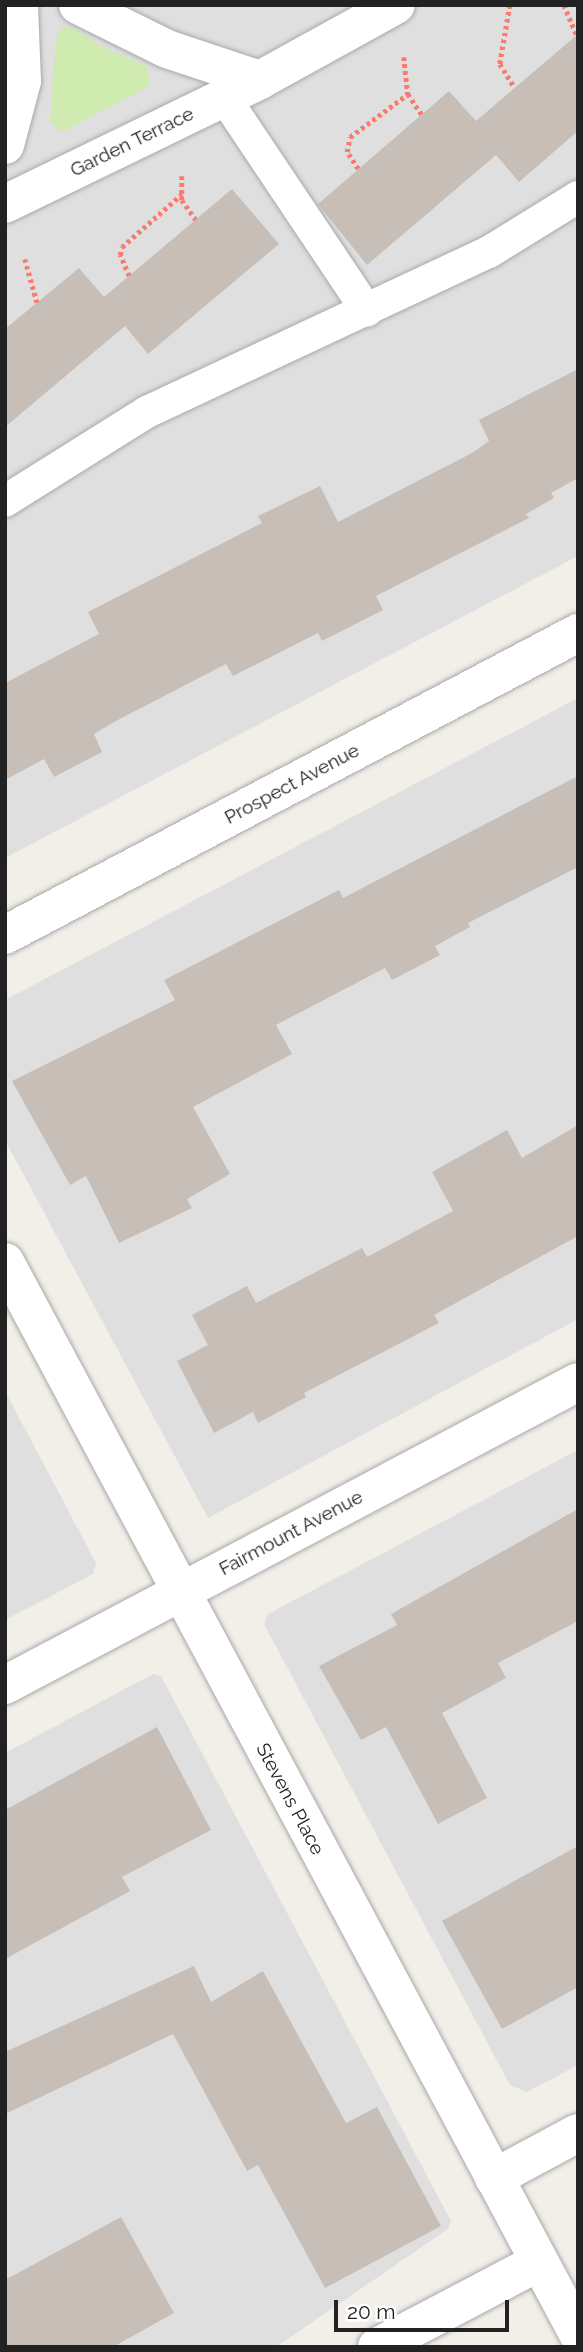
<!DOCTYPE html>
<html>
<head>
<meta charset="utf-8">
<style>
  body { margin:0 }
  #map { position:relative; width:583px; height:2352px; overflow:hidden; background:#f2eee8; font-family:Raleway,sans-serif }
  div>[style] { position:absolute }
  .residential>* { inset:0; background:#e0dfdf }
  .grass>* { inset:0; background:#cfebaf }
  .building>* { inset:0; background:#c7beb7 }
  .path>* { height:4.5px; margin-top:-2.25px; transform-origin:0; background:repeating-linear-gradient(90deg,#fb7a70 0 3.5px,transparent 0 7px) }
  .roads { filter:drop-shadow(0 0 2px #a9a9a9) drop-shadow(0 0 2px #a9a9a9) }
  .lane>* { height:32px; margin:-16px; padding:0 16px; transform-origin:16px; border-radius:16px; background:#fff }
  .street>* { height:38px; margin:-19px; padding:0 19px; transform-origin:19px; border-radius:19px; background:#fff }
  span { translate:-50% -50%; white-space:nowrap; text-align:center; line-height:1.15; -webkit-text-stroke:6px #fff; paint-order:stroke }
  .street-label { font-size:19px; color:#222 }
  .frame { position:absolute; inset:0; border:7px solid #222; pointer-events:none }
  .scale { position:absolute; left:334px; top:2300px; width:175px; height:32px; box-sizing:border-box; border:4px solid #222; border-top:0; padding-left:9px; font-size:21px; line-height:24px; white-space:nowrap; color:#222; -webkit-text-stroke:5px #fff; paint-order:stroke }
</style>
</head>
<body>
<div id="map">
  <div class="residential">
    <i style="clip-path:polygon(5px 5px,578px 5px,578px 556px,5px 858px)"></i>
    <i style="clip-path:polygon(578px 698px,578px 1319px,208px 1518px,5px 1140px,5px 1000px)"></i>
    <i style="clip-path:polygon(5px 1391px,96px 1563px,93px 1574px,5px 1620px)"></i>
    <i style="clip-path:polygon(578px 1450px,578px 2065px,527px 2092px,510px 2085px,264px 1624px,268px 1614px)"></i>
    <i style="clip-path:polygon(153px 1674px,161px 1676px,451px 2221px,448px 2229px,276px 2347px,5px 2347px,5px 1753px)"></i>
  </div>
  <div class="grass">
    <i style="clip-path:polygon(73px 27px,99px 45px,148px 67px,149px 86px,62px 132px,50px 121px,56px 38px,62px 28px)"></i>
  </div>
  <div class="building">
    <i style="clip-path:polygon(578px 34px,578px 131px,519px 182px,496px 155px,367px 265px,318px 204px,449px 91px,476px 121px)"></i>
    <i style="clip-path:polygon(232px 189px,279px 244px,148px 354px,125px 326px,5px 427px,5px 329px,79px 268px,104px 297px)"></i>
    <i style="clip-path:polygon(578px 369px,578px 478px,551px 493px,554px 498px,526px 514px,529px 518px,376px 596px,383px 610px,322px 641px,318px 633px,233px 676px,226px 664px,114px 722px,94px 734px,102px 752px,54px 777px,44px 759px,5px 780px,5px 683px,99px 634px,88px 612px,262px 523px,258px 516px,320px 486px,338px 522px,472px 453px,489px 441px,479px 420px)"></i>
    <i style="clip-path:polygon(578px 776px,578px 867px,468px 923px,470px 927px,435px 946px,440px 955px,392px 980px,385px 968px,276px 1025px,292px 1054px,193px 1107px,230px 1174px,187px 1199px,192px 1208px,119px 1243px,86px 1176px,70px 1185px,12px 1081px,175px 1000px,164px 980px,339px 890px,343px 898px)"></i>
    <i style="clip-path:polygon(578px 1125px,578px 1236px,434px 1315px,439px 1323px,304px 1393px,306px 1397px,258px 1423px,253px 1412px,214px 1433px,177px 1361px,208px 1345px,192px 1315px,247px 1286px,256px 1303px,362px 1248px,367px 1257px,453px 1211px,432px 1172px,507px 1130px,522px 1158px)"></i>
    <i style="clip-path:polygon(578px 1509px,578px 1621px,498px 1663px,506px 1678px,442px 1713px,487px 1798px,438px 1824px,386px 1727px,361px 1740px,319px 1666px,397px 1625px,391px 1614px)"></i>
    <i style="clip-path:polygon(157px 1727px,211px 1830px,122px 1877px,130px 1891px,5px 1959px,5px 1810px)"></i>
    <i style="clip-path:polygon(578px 1846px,578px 1987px,502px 2029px,442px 1921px)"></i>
    <i style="clip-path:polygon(194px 1966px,211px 2002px,263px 1971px,346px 2123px,377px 2107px,441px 2226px,325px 2288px,258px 2165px,247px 2171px,173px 2034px,5px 2114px,5px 2052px)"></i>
    <i style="clip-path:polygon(121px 2217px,174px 2313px,113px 2347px,5px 2347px,5px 2280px)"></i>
  </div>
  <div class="path">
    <i style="left:510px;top:5px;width:60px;rotate:99.6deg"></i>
    <i style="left:500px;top:64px;width:28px;rotate:58deg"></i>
    <i style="left:564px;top:5px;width:33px;rotate:67deg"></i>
    <i style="left:404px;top:57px;width:37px;rotate:84deg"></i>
    <i style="left:408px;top:94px;width:25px;rotate:56deg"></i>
    <i style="left:358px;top:169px;width:20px;rotate:-123deg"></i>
    <i style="left:347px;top:152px;width:15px;rotate:-79deg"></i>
    <i style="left:350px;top:137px;width:72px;rotate:-36.6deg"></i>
    <i style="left:182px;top:176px;width:24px;rotate:90deg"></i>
    <i style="left:182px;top:200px;width:24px;rotate:55deg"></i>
    <i style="left:25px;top:259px;width:45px;rotate:74.4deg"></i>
    <i style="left:129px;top:276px;width:23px;rotate:-113deg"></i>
    <i style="left:120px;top:255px;width:8px;rotate:-76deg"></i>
    <i style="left:122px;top:247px;width:80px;rotate:-41.5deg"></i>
  </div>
  <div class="roads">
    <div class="lane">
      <i style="left:224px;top:97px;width:257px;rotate:56.2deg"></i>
      <i style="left:5px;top:501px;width:168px;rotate:-32.1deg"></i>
      <i style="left:147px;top:412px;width:378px;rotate:-25.1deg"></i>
      <i style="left:489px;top:252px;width:105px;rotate:-31.7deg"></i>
    </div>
    <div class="street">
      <i style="left:78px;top:5px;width:99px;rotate:26.3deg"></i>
      <i style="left:167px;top:49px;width:98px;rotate:18.4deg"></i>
      <i style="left:5px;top:145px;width:66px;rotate:-75.1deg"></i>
      <i style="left:22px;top:81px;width:76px;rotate:-92.3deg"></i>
      <i style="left:5px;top:204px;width:284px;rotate:-25.9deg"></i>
      <i style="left:260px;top:80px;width:155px;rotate:-28.9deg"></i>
      <i style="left:5px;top:935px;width:648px;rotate:-27.79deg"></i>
      <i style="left:5px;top:1262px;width:1216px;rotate:61.87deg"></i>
      <i style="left:5px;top:1685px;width:648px;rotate:-27.87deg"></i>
      <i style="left:494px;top:2178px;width:95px;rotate:-28.2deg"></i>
      <i style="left:377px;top:2347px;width:183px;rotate:-27.7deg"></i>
    </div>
  </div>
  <div class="street-label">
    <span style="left:132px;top:142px;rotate:-26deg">Garden Terrace</span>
    <span style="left:292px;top:784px;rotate:-28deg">Prospect Avenue</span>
    <span style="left:291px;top:1533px;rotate:-28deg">Fairmount Avenue</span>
    <span style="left:290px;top:1799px;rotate:62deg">Stevens Place</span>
  </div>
  <div class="frame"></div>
  <div class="scale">20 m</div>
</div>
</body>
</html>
